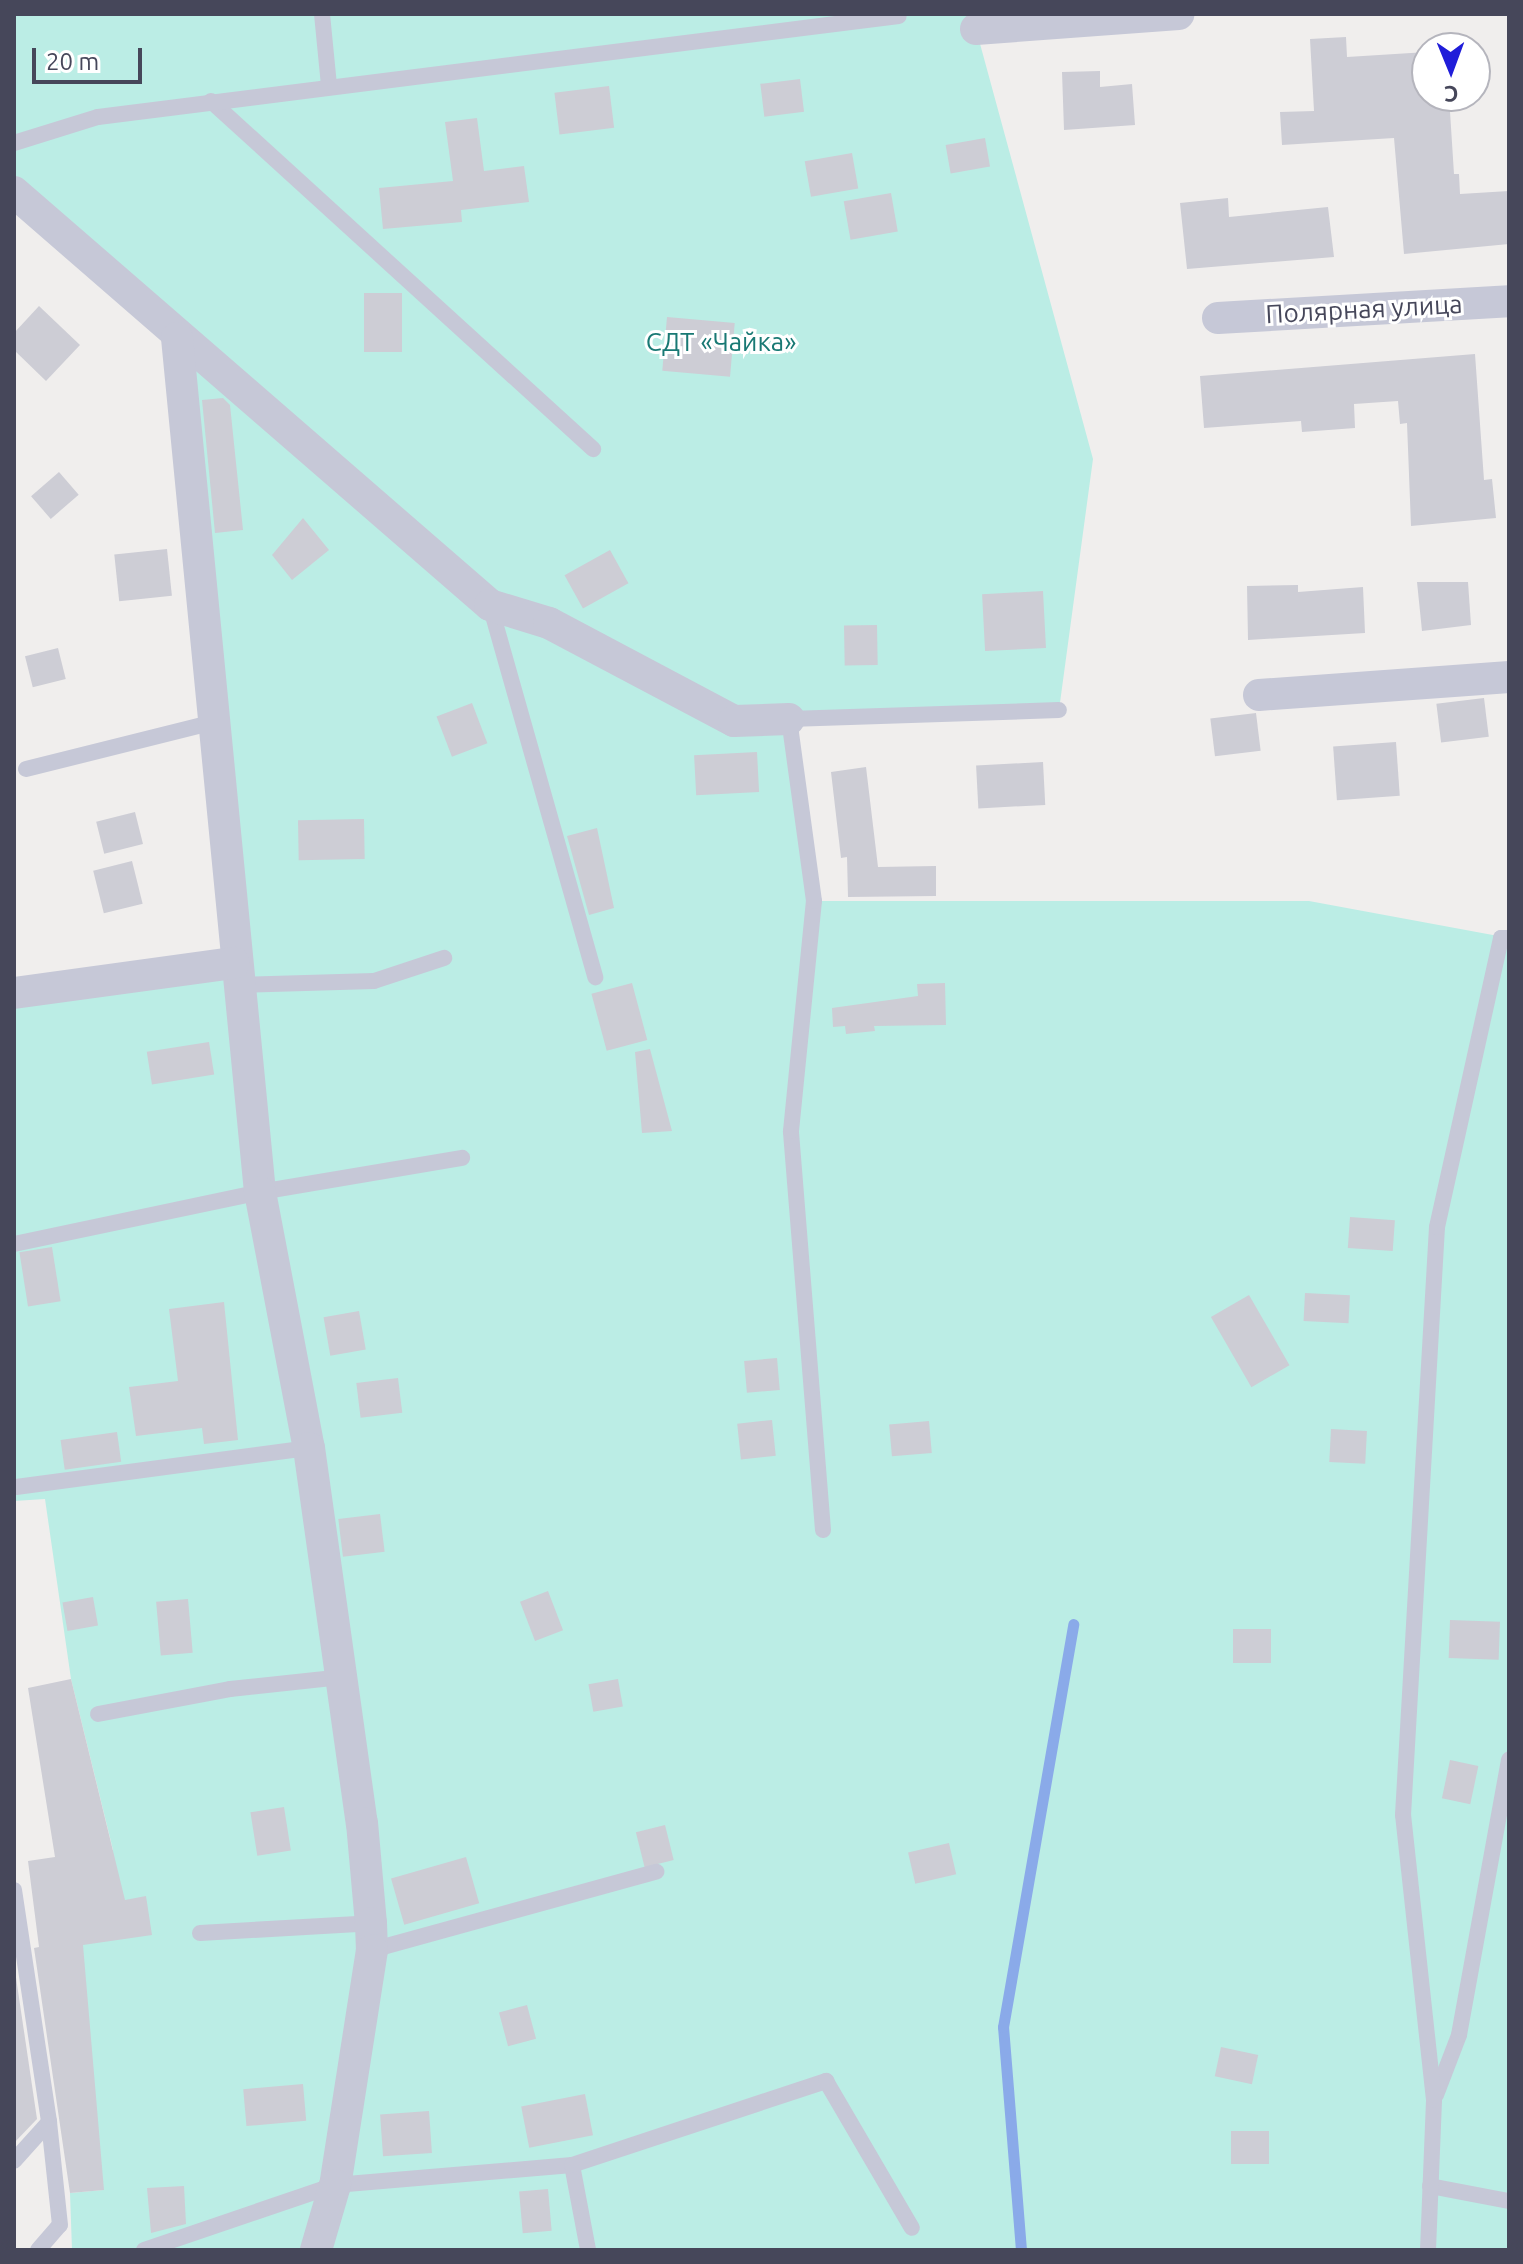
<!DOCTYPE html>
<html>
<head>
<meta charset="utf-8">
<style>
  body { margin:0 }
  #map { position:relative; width:1523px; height:2264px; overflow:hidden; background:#f0eeed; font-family:Ubuntu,sans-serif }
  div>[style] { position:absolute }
  .green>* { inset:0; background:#bbede5 }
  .stream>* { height:11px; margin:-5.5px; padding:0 5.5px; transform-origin:5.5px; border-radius:5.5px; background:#8aaae9 }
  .building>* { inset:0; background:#cdcdd5; transform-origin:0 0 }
  .service>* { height:16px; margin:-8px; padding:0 8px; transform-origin:8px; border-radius:8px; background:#c6c8d7 }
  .minor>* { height:32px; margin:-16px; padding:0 16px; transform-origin:16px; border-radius:16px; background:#c6c8d7 }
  span { translate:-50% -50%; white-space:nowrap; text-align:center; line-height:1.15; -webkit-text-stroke:6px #fff; paint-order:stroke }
  .street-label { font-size:26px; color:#46475a }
  .park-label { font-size:26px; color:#197974 }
  .frame { position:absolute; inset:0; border:16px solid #46475a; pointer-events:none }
  .north { position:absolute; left:1411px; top:32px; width:80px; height:80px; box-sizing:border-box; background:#fff; border:2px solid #b5b5bd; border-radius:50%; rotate:179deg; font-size:22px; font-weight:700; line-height:32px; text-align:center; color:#46475a }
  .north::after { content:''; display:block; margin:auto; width:28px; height:36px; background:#201dd9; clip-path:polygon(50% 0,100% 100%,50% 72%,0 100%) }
  .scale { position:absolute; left:32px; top:48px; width:110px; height:36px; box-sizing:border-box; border:4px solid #46475a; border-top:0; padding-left:10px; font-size:24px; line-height:28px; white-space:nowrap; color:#46475a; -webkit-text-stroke:6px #fff; paint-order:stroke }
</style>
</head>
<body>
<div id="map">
  <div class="green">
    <i style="clip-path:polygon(14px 14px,1178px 14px,976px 29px,1093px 459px,1059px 710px,789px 719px,815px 901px,1309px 901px,1509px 938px,1509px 2250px,72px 2250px,70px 2193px,103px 2190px,75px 1859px,113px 1850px,71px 1679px,45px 1499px,14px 1501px,14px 993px,234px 963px,177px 338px,14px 192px)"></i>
  </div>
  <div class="stream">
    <i style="left:1021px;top:2250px;width:224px;rotate:-94.6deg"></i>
    <i style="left:1003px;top:2027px;width:409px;rotate:-80.1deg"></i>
  </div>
  <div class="building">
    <i style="clip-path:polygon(1346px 37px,1347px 57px,1427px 52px,1427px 96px,1449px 96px,1454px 174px,1459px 174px,1460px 194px,1509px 191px,1509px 244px,1404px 254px,1394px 138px,1282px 145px,1280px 112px,1314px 111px,1310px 39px)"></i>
    <i style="clip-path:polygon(1100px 71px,1100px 87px,1132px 84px,1135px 125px,1064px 130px,1062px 72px)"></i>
    <i style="left:800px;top:79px;width:33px;height:40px;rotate:83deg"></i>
    <i style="left:609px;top:86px;width:42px;height:55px;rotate:83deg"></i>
    <i style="clip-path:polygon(477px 118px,484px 171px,524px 166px,529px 202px,461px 210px,462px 222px,383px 229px,379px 188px,453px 181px,445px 122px)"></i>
    <i style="left:985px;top:138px;width:29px;height:40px;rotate:80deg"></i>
    <i style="left:852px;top:153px;width:36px;height:48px;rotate:80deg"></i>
    <i style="left:891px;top:193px;width:39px;height:48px;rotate:80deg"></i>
    <i style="clip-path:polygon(1228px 198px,1229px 217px,1328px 207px,1334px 257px,1187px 269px,1180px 203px)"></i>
    <i style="left:364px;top:293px;width:38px;height:59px"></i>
    <i style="clip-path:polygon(39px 306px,80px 345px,46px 381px,14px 350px,14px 333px)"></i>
    <i style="left:667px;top:317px;width:68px;height:54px;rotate:5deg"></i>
    <i style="clip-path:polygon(1475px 354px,1484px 480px,1492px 479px,1496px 518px,1411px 526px,1407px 423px,1400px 424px,1398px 401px,1354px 404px,1355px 428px,1302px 432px,1301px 421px,1204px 428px,1200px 376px)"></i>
    <i style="clip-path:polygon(223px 398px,230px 405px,243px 530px,215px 533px,202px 400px)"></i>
    <i style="left:59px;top:472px;width:30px;height:37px;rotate:49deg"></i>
    <i style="clip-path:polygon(303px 518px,329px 550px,292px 580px,272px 555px)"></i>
    <i style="left:167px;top:549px;width:47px;height:53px;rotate:84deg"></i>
    <i style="left:610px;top:550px;width:38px;height:52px;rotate:61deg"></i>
    <i style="clip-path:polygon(1417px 582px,1468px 582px,1471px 625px,1422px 631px)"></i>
    <i style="clip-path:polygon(1298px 585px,1298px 592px,1363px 587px,1365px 633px,1248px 640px,1247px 586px)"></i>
    <i style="left:1043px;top:591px;width:57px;height:61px;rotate:87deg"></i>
    <i style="left:877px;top:625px;width:40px;height:33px;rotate:89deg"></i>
    <i style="left:58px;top:648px;width:32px;height:34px;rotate:76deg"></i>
    <i style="left:1484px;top:698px;width:39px;height:48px;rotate:83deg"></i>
    <i style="left:472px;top:703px;width:43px;height:38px;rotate:69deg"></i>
    <i style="left:1256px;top:713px;width:38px;height:46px;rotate:83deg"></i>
    <i style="left:1396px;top:742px;width:54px;height:63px;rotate:86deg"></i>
    <i style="left:757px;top:752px;width:40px;height:63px;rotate:87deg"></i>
    <i style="left:1043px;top:762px;width:43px;height:67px;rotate:87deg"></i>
    <i style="clip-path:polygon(866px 767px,878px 867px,936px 866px,936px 896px,848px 897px,847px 857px,841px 858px,831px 772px)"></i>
    <i style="left:135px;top:812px;width:33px;height:40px;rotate:76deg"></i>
    <i style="left:364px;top:819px;width:40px;height:66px;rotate:89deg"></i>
    <i style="clip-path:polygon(597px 828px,614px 908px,589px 915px,567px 836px)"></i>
    <i style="left:132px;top:861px;width:44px;height:40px;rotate:76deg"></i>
    <i style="left:632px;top:983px;width:59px;height:42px;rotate:75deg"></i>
    <i style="clip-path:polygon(945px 983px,946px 1025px,874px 1026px,875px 1031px,846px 1034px,845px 1026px,833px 1027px,832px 1008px,918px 996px,917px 984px)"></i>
    <i style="left:209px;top:1042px;width:33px;height:63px;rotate:81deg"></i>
    <i style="clip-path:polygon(650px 1049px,672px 1131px,642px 1133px,635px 1052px)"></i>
    <i style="left:1350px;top:1217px;width:45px;height:31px;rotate:4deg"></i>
    <i style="left:52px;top:1247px;width:55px;height:33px;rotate:81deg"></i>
    <i style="left:1305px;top:1293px;width:45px;height:28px;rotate:3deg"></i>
    <i style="left:1249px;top:1295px;width:81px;height:44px;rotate:60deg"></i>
    <i style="clip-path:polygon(224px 1302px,238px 1440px,204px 1444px,202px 1428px,136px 1436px,129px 1387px,178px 1381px,169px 1309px)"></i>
    <i style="left:359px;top:1311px;width:39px;height:36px;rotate:80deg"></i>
    <i style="left:777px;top:1358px;width:32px;height:33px;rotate:85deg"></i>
    <i style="left:398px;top:1378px;width:35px;height:42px;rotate:83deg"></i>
    <i style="left:772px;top:1420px;width:36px;height:35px;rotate:84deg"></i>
    <i style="left:929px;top:1421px;width:32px;height:40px;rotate:85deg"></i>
    <i style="left:1331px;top:1429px;width:36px;height:33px;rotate:3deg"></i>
    <i style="left:117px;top:1432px;width:30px;height:57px;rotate:82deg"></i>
    <i style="left:380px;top:1514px;width:38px;height:42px;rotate:83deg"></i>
    <i style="left:548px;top:1591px;width:42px;height:30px;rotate:69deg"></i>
    <i style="left:93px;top:1597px;width:29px;height:31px;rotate:80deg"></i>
    <i style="left:188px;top:1599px;width:54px;height:32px;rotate:85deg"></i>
    <i style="left:1450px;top:1620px;width:50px;height:38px;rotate:2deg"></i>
    <i style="left:1271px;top:1629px;width:34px;height:38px;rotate:90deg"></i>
    <i style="clip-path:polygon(71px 1679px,125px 1900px,146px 1896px,152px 1935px,83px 1945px,104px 2190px,70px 2193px,34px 1948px,39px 1947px,28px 1861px,55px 1857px,28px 1688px)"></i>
    <i style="left:618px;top:1679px;width:28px;height:30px;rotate:80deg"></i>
    <i style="left:1450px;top:1760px;width:29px;height:39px;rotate:12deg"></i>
    <i style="left:284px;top:1807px;width:44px;height:34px;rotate:81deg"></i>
    <i style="left:665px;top:1825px;width:36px;height:30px;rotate:76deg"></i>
    <i style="left:949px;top:1843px;width:32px;height:42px;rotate:77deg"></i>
    <i style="left:466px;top:1857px;width:48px;height:78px;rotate:74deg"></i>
    <i style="clip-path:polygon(14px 1964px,37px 2119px,14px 2143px)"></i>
    <i style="left:527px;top:2005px;width:35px;height:29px;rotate:75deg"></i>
    <i style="left:1221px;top:2047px;width:38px;height:30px;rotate:12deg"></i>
    <i style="left:303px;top:2084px;width:37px;height:60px;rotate:85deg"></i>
    <i style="left:585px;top:2094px;width:42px;height:65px;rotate:79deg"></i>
    <i style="left:429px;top:2111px;width:42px;height:49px;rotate:86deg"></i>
    <i style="left:1269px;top:2131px;width:33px;height:38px;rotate:90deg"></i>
    <i style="clip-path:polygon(184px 2186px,186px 2224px,151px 2233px,147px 2188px)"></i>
    <i style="left:548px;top:2189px;width:42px;height:29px;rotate:85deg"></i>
  </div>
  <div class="service">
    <i style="left:322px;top:14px;width:72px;rotate:84.4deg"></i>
    <i style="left:211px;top:101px;width:517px;rotate:42.33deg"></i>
    <i style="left:14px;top:143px;width:88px;rotate:-17.2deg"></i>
    <i style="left:98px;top:117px;width:807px;rotate:-7.19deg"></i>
    <i style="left:490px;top:605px;width:387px;rotate:74.2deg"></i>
    <i style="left:26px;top:769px;width:195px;rotate:-14deg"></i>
    <i style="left:237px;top:985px;width:137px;rotate:-1.7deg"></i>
    <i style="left:374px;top:981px;width:74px;rotate:-18.2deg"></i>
    <i style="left:14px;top:1244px;width:251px;rotate:-11.9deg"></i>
    <i style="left:260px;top:1192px;width:205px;rotate:-9.6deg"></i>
    <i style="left:16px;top:1487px;width:296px;rotate:-7.6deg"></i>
    <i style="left:823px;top:1530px;width:400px;rotate:-94.6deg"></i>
    <i style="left:791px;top:1131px;width:231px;rotate:-84.3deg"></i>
    <i style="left:814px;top:901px;width:184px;rotate:-97.8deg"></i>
    <i style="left:789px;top:719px;width:270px;rotate:-1.9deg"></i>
    <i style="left:98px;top:1714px;width:134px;rotate:-10.7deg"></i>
    <i style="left:230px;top:1689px;width:114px;rotate:-6.1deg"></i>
    <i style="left:14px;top:1890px;width:235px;rotate:81.4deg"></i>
    <i style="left:49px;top:2122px;width:52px;rotate:131.9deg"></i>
    <i style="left:200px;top:1933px;width:171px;rotate:-3.3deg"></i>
    <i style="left:372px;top:1950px;width:295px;rotate:-15.4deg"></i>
    <i style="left:1436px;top:2095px;width:64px;rotate:-69deg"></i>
    <i style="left:1459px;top:2035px;width:280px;rotate:-79.7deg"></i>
    <i style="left:572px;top:2165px;width:86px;rotate:79.3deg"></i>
    <i style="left:1430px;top:2186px;width:80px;rotate:10.8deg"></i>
    <i style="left:38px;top:2250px;width:33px;rotate:-49deg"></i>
    <i style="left:60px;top:2225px;width:104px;rotate:-96.1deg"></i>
    <i style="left:144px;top:2250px;width:202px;rotate:-18.8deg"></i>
    <i style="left:335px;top:2185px;width:238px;rotate:-4.8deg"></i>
    <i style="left:572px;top:2165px;width:268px;rotate:-18.3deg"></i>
    <i style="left:826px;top:2081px;width:170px;rotate:59.7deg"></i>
    <i style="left:1428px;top:2250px;width:150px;rotate:-87.7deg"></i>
    <i style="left:1434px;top:2100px;width:287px;rotate:-96.2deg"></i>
    <i style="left:1403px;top:1815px;width:589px;rotate:-86.69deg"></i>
    <i style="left:1437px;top:1227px;width:296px;rotate:-77.5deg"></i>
    <i style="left:1501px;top:938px;width:8px"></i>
  </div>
  <div class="minor">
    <i style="left:976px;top:29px;width:203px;rotate:-4.2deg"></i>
    <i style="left:14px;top:192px;width:630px;rotate:40.95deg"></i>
    <i style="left:490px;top:605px;width:62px;rotate:17deg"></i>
    <i style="left:549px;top:623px;width:209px;rotate:27.9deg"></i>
    <i style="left:734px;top:721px;width:55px;rotate:-2.1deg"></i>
    <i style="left:1218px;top:318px;width:291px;rotate:-3.3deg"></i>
    <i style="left:177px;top:338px;width:858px;rotate:84.45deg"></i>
    <i style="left:260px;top:1192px;width:261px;rotate:79.2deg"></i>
    <i style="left:309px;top:1448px;width:379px;rotate:82deg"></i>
    <i style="left:362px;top:1823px;width:100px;rotate:84.9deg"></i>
    <i style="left:371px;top:1923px;width:27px;rotate:88deg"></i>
    <i style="left:372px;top:1950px;width:238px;rotate:98.9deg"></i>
    <i style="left:335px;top:2185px;width:68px;rotate:106.3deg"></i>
    <i style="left:1259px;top:695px;width:251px;rotate:-4.1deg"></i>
    <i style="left:14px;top:993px;width:222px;rotate:-7.8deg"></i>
  </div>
  <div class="street-label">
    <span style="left:1364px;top:309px;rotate:-3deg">Полярная улица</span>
  </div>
  <div class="park-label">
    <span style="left:721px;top:342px">СДТ «Чайка»</span>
  </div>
  <div class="frame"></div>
  <div class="north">С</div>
  <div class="scale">20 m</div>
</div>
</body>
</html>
